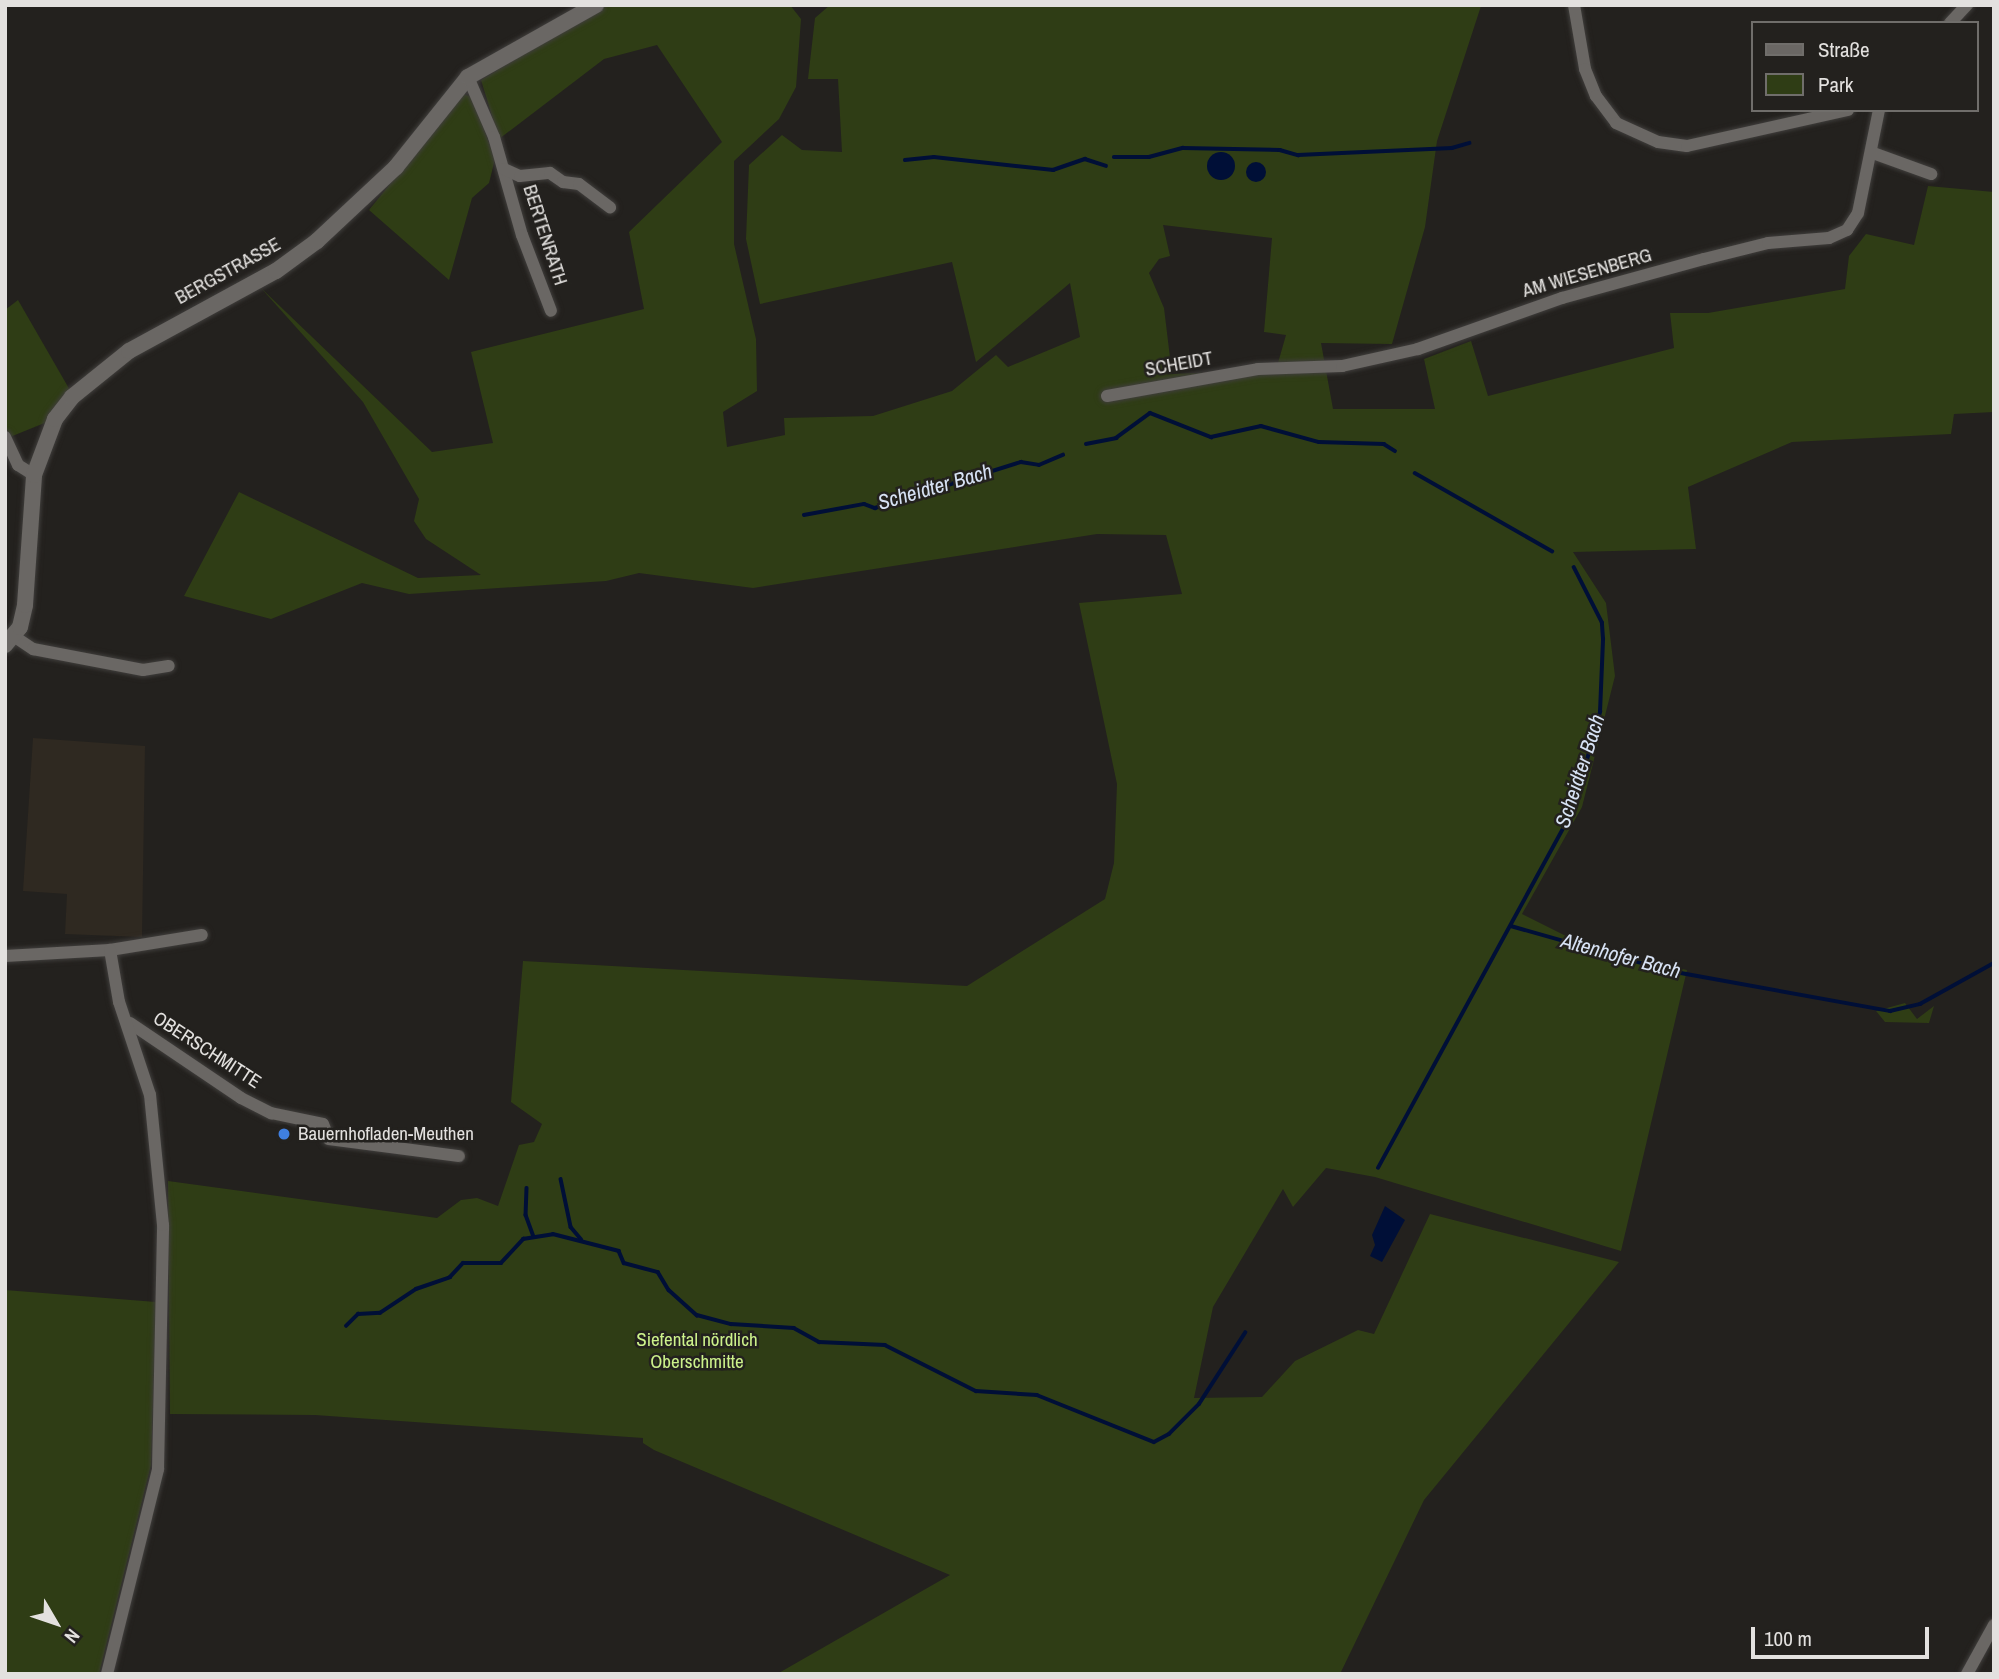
<!DOCTYPE html>
<html>
<head>
<meta charset="utf-8">
<style>
  body { margin:0 }
  #map { position:relative; width:1999px; height:1679px; overflow:hidden; background:#23211e; font-family:"Archivo Narrow",sans-serif }
  div>[style] { position:absolute }
  .built>* { inset:0; background:#2f2921 }
  .green>* { inset:0; background:#2f3d15 }
  .water>* { inset:0; background:#000f37 }
  .round { border-radius:50% }
  .stream>* { height:3.5px; margin:-1.75px; padding:0 1.75px; transform-origin:1.75px; border-radius:1.75px; background:#000f37 }
  .roads { filter:drop-shadow(0 0 2px #403e3c) drop-shadow(0 0 2px #403e3c) }
  .minor>* { height:12px; margin:-6px; padding:0 6px; transform-origin:6px; border-radius:6px; background:#6a6764 }
  .tertiary>* { height:16px; margin:-8px; padding:0 8px; transform-origin:8px; border-radius:8px; background:#6a6764 }
  .dots>* { width:19px; height:19px; translate:-50% -50%; box-sizing:border-box; border:4px solid #23211e; border-radius:50% }
  span { translate:-50% -50%; white-space:nowrap; text-align:center; line-height:1.15; -webkit-text-stroke:5px #23211e; paint-order:stroke }
  .street-label { font-size:19px; color:#e3e1df }
  .poi-label { font-size:19px; color:#e3e1df }
  .left { translate:0 -50%; text-align:left }
  .park-label { font-size:19px; color:#ccf18b }
  .water-label { font-size:21px; color:#d7e2f4; font-style:italic }
  .frame { position:absolute; inset:0; border:7px solid #e3e1df; pointer-events:none }
  .legend { position:absolute; left:1751px; top:21px; width:228px; height:91px; box-sizing:border-box; background:#23211e; border:2px solid #706e6b; margin:0; padding:9px 12px; list-style:none; font-size:21px; color:#e3e1df }
  .legend li { display:flex; align-items:center; gap:14px; height:35px }
  .legend b { width:35px; border:2px solid #706e6b }
  .north { position:absolute; left:21px; top:1588px; width:70px; height:70px; -webkit-text-stroke:5px #23211e; paint-order:stroke; rotate:129deg; font-size:19px; font-weight:700; line-height:28px; text-align:center; color:#e3e1df }
  .north::after { content:''; display:block; margin:auto; width:24px; height:32px; background:#e3e1df; clip-path:polygon(50% 0,100% 100%,50% 72%,0 100%) }
  .scale { position:absolute; left:1751px; top:1627px; width:178px; height:32px; box-sizing:border-box; border:4px solid #e3e1df; border-top:0; padding-left:9px; font-size:21px; line-height:24px; white-space:nowrap; color:#e3e1df; -webkit-text-stroke:5px #23211e; paint-order:stroke }
</style>
</head>
<body>
<div id="map">
  <div class="built">
    <i style="clip-path:polygon(33px 738px,145px 746px,142px 937px,65px 934px,67px 894px,23px 891px)"></i>
  </div>
  <div class="green">
    <i style="clip-path:polygon(evenodd,606px 5px,790px 5px,801px 19px,796px 87px,779px 119px,734px 161px,734px 244px,756px 339px,757px 391px,723px 412px,727px 447px,785px 435px,784px 418px,873px 416px,952px 391px,996px 355px,1008px 367px,1080px 337px,1070px 283px,976px 362px,952px 262px,760px 304px,746px 239px,749px 165px,782px 135px,802px 150px,842px 152px,838px 79px,808px 79px,815px 18px,830px 5px,1481px 6px,1437px 141px,1425px 227px,1392px 344px,1321px 343px,1333px 409px,1435px 409px,1424px 359px,1471px 341px,1488px 396px,1674px 348px,1670px 313px,1708px 313px,1845px 289px,1849px 256px,1866px 234px,1914px 245px,1928px 186px,1994px 192px,1994px 412px,1954px 414px,1951px 434px,1792px 442px,1688px 487px,1696px 549px,1573px 552px,1606px 603px,1615px 676px,1582px 807px,1522px 914px,1594px 950px,1687px 970px,1621px 1251px,1375px 1177px,1326px 1168px,1293px 1207px,1283px 1189px,1213px 1307px,1194px 1398px,1262px 1397px,1295px 1361px,1358px 1330px,1374px 1334px,1430px 1214px,1619px 1262px,1424px 1500px,1340px 1674px,777px 1674px,950px 1575px,654px 1450px,643px 1443px,643px 1438px,315px 1415px,170px 1414px,168px 1181px,437px 1218px,461px 1200px,477px 1198px,498px 1206px,519px 1145px,534px 1142px,542px 1124px,511px 1102px,523px 961px,967px 986px,1105px 899px,1114px 863px,1117px 784px,1079px 603px,1182px 594px,1166px 535px,1097px 534px,753px 588px,639px 573px,606px 581px,409px 594px,362px 583px,271px 619px,184px 596px,239px 492px,418px 578px,481px 575px,426px 539px,414px 521px,419px 499px,363px 402px,261px 288px,432px 452px,493px 443px,471px 352px,644px 309px,629px 232px,722px 142px,657px 45px,604px 59px,499px 139px,481px 80px,606px 5px,1163px 225px,1272px 238px,1264px 332px,1286px 335px,1276px 370px,1172px 374px,1164px 308px,1149px 273px,1159px 259px,1170px 256px,1163px 225px)"></i>
    <i style="clip-path:polygon(463px 94px,472px 97px,495px 159px,489px 183px,472px 198px,449px 280px,369px 210px)"></i>
    <i style="clip-path:polygon(18px 300px,71px 392px,47px 422px,10px 437px,5px 425px,5px 310px)"></i>
    <i style="clip-path:polygon(1905px 1003px,1917px 1019px,1934px 1006px,1929px 1023px,1885px 1022px,1876px 1011px)"></i>
    <i style="clip-path:polygon(5px 1290px,156px 1302px,151px 1465px,99px 1674px,5px 1674px)"></i>
  </div>
  <div class="water">
    <i class="round" style="left:1207px;top:152px;width:28px;height:28px"></i>
    <i class="round" style="left:1246px;top:162px;width:20px;height:20px"></i>
    <i style="clip-path:polygon(1385px 1206px,1405px 1220px,1382px 1262px,1370px 1256px,1375px 1245px,1372px 1235px)"></i>
  </div>
  <div class="stream">
    <i style="left:1114px;top:157px;width:35px"></i>
    <i style="left:1149px;top:157px;width:35px;rotate:-15deg"></i>
    <i style="left:1183px;top:148px;width:97px;rotate:1.2deg"></i>
    <i style="left:1280px;top:150px;width:19px;rotate:16deg"></i>
    <i style="left:1298px;top:155px;width:154px;rotate:-2.6deg"></i>
    <i style="left:1452px;top:148px;width:18px;rotate:-16deg"></i>
    <i style="left:905px;top:160px;width:29px;rotate:-6deg"></i>
    <i style="left:934px;top:157px;width:120px;rotate:6.2deg"></i>
    <i style="left:1053px;top:170px;width:34px;rotate:-19deg"></i>
    <i style="left:1085px;top:159px;width:22px;rotate:18deg"></i>
    <i style="left:1086px;top:444px;width:31px;rotate:-11deg"></i>
    <i style="left:1116px;top:438px;width:42px;rotate:-36.3deg"></i>
    <i style="left:1150px;top:413px;width:66px;rotate:21.5deg"></i>
    <i style="left:1211px;top:437px;width:51px;rotate:-12.4deg"></i>
    <i style="left:1261px;top:426px;width:60px;rotate:15.4deg"></i>
    <i style="left:1319px;top:442px;width:65px;rotate:1.8deg"></i>
    <i style="left:1384px;top:444px;width:13px;rotate:32deg"></i>
    <i style="left:1415px;top:473px;width:158px;rotate:29.7deg"></i>
    <i style="left:804px;top:515px;width:61px;rotate:-10.4deg"></i>
    <i style="left:864px;top:504px;width:12px;rotate:20deg"></i>
    <i style="left:875px;top:508px;width:153px;rotate:-17.5deg"></i>
    <i style="left:1021px;top:462px;width:18px;rotate:9deg"></i>
    <i style="left:1039px;top:465px;width:26px;rotate:-23deg"></i>
    <i style="left:1511px;top:926px;width:165px;rotate:15.8deg"></i>
    <i style="left:1670px;top:971px;width:224px;rotate:10.3deg"></i>
    <i style="left:1890px;top:1011px;width:31px;rotate:-13deg"></i>
    <i style="left:1920px;top:1004px;width:85px;rotate:-29deg"></i>
    <i style="left:1378px;top:1168px;width:395px;rotate:-61.4deg"></i>
    <i style="left:1567px;top:821px;width:34px;rotate:-69deg"></i>
    <i style="left:1579px;top:789px;width:80px;rotate:-74.7deg"></i>
    <i style="left:1600px;top:712px;width:73px;rotate:-87.6deg"></i>
    <i style="left:1603px;top:639px;width:16px;rotate:-94deg"></i>
    <i style="left:1602px;top:623px;width:62px;rotate:-117deg"></i>
    <i style="left:561px;top:1179px;width:49px;rotate:78.2deg"></i>
    <i style="left:571px;top:1227px;width:16px;rotate:50deg"></i>
    <i style="left:527px;top:1188px;width:27px;rotate:92deg"></i>
    <i style="left:526px;top:1215px;width:23px;rotate:70deg"></i>
    <i style="left:346px;top:1326px;width:17px;rotate:-45deg"></i>
    <i style="left:358px;top:1314px;width:22px;rotate:-3deg"></i>
    <i style="left:380px;top:1313px;width:43px;rotate:-33.7deg"></i>
    <i style="left:416px;top:1289px;width:36px;rotate:-19deg"></i>
    <i style="left:450px;top:1277px;width:19px;rotate:-47deg"></i>
    <i style="left:463px;top:1263px;width:38px"></i>
    <i style="left:501px;top:1263px;width:33px;rotate:-47deg"></i>
    <i style="left:523px;top:1239px;width:30px;rotate:-9deg"></i>
    <i style="left:553px;top:1234px;width:68px;rotate:14.4deg"></i>
    <i style="left:619px;top:1251px;width:13px;rotate:67deg"></i>
    <i style="left:624px;top:1263px;width:35px;rotate:15deg"></i>
    <i style="left:658px;top:1272px;width:21px;rotate:59deg"></i>
    <i style="left:669px;top:1290px;width:38px;rotate:42deg"></i>
    <i style="left:697px;top:1315px;width:35px;rotate:15deg"></i>
    <i style="left:731px;top:1324px;width:63px;rotate:3.6deg"></i>
    <i style="left:794px;top:1328px;width:29px;rotate:29deg"></i>
    <i style="left:819px;top:1342px;width:66px;rotate:2.6deg"></i>
    <i style="left:885px;top:1345px;width:102px;rotate:26.8deg"></i>
    <i style="left:976px;top:1391px;width:61px;rotate:3.8deg"></i>
    <i style="left:1037px;top:1395px;width:126px;rotate:21.9deg"></i>
    <i style="left:1154px;top:1442px;width:17px;rotate:-28deg"></i>
    <i style="left:1169px;top:1434px;width:42px;rotate:-45deg"></i>
    <i style="left:1199px;top:1404px;width:85px;rotate:-57.1deg"></i>
  </div>
  <div class="roads">
    <div class="minor">
      <i style="left:1574px;top:5px;width:65px;rotate:80.2deg"></i>
      <i style="left:1585px;top:69px;width:29px;rotate:68deg"></i>
      <i style="left:1596px;top:96px;width:34px;rotate:53deg"></i>
      <i style="left:1616px;top:123px;width:46px;rotate:24.3deg"></i>
      <i style="left:1658px;top:142px;width:29px;rotate:8deg"></i>
      <i style="left:1687px;top:146px;width:165px;rotate:-12.6deg"></i>
      <i style="left:1950px;top:23px;width:25px;rotate:-47deg"></i>
      <i style="left:468px;top:77px;width:65px;rotate:66.6deg"></i>
      <i style="left:494px;top:137px;width:102px;rotate:74.1deg"></i>
      <i style="left:522px;top:235px;width:81px;rotate:69.1deg"></i>
      <i style="left:1873px;top:153px;width:62px;rotate:19.9deg"></i>
      <i style="left:504px;top:169px;width:17px;rotate:24deg"></i>
      <i style="left:520px;top:176px;width:30px;rotate:-6deg"></i>
      <i style="left:550px;top:173px;width:16px;rotate:35deg"></i>
      <i style="left:563px;top:182px;width:16px;rotate:7deg"></i>
      <i style="left:579px;top:184px;width:39px;rotate:37deg"></i>
      <i style="left:1107px;top:396px;width:153px;rotate:-10.1deg"></i>
      <i style="left:1258px;top:369px;width:84px;rotate:-2deg"></i>
      <i style="left:1342px;top:366px;width:78px;rotate:-12.6deg"></i>
      <i style="left:1418px;top:349px;width:153px;rotate:-19.5deg"></i>
      <i style="left:1562px;top:298px;width:147px;rotate:-15.4deg"></i>
      <i style="left:1704px;top:259px;width:66px;rotate:-14deg"></i>
      <i style="left:1768px;top:243px;width:61px;rotate:-4.7deg"></i>
      <i style="left:1829px;top:238px;width:20px;rotate:-24deg"></i>
      <i style="left:1847px;top:230px;width:20px;rotate:-57deg"></i>
      <i style="left:1858px;top:213px;width:105px;rotate:-78.5deg"></i>
      <i style="left:5px;top:437px;width:31px;rotate:65deg"></i>
      <i style="left:18px;top:465px;width:19px;rotate:32deg"></i>
      <i style="left:15px;top:637px;width:22px;rotate:34deg"></i>
      <i style="left:33px;top:649px;width:112px;rotate:10.8deg"></i>
      <i style="left:143px;top:670px;width:26px;rotate:-9deg"></i>
      <i style="left:5px;top:956px;width:105px;rotate:-3.3deg"></i>
      <i style="left:110px;top:950px;width:93px;rotate:-9.3deg"></i>
      <i style="left:130px;top:1023px;width:134px;rotate:34deg"></i>
      <i style="left:241px;top:1098px;width:34px;rotate:27deg"></i>
      <i style="left:271px;top:1113px;width:53px;rotate:11.9deg"></i>
      <i style="left:323px;top:1124px;width:16px;rotate:68deg"></i>
      <i style="left:329px;top:1139px;width:131px;rotate:7.5deg"></i>
      <i style="left:107px;top:1674px;width:211px;rotate:-76deg"></i>
      <i style="left:158px;top:1469px;width:244px;rotate:-88.8deg"></i>
      <i style="left:163px;top:1225px;width:131px;rotate:-95.7deg"></i>
      <i style="left:150px;top:1095px;width:98px;rotate:-108.4deg"></i>
      <i style="left:119px;top:1002px;width:53px;rotate:-99.8deg"></i>
      <i style="left:1967px;top:1674px;width:56px;rotate:-61.1deg"></i>
    </div>
    <div class="tertiary">
      <i style="left:5px;top:645px;width:23px;rotate:-50deg"></i>
      <i style="left:20px;top:627px;width:23px;rotate:-77deg"></i>
      <i style="left:25px;top:605px;width:130px;rotate:-86deg"></i>
      <i style="left:34px;top:475px;width:60px;rotate:-69.4deg"></i>
      <i style="left:55px;top:419px;width:28px;rotate:-52deg"></i>
      <i style="left:72px;top:397px;width:73px;rotate:-38.9deg"></i>
      <i style="left:129px;top:351px;width:167px;rotate:-28.6deg"></i>
      <i style="left:276px;top:271px;width:51px;rotate:-36.2deg"></i>
      <i style="left:317px;top:241px;width:108px;rotate:-43.1deg"></i>
      <i style="left:396px;top:167px;width:115px;rotate:-51.3deg"></i>
      <i style="left:468px;top:77px;width:147px;rotate:-29.4deg"></i>
    </div>
  </div>
  <div class="dots">
    <i style="left:284px;top:1134px;background:#3f7fe0"></i>
  </div>
  <div class="street-label">
    <span style="left:545px;top:235px;rotate:72deg">BERTENRATH</span>
    <span style="left:228px;top:271px;rotate:-29deg">BERGSTRASSE</span>
    <span style="left:1587px;top:273px;rotate:-16deg">AM WIESENBERG</span>
    <span style="left:1179px;top:364px;rotate:-10deg">SCHEIDT</span>
    <span style="left:207px;top:1050px;rotate:33deg">OBERSCHMITTE</span>
  </div>
  <div class="poi-label">
    <span class="left" style="left:298px;top:1134px">Bauernhofladen-Meuthen</span>
  </div>
  <div class="park-label">
    <span style="left:697px;top:1351px">Siefental nördlich<br>Oberschmitte</span>
  </div>
  <div class="water-label">
    <span style="left:935px;top:487px;rotate:-16deg">Scheidter Bach</span>
    <span style="left:1580px;top:771px;rotate:-72deg">Scheidter Bach</span>
    <span style="left:1621px;top:956px;rotate:15deg">Altenhofer Bach</span>
  </div>
  <div class="frame"></div>
  <ul class="legend">
  <li><b style="height:9px;background:#6a6764"></b>Straße</li>
  <li><b style="height:19px;background:#2f3d15"></b>Park</li>
  </ul>
  <div class="north">N</div>
  <div class="scale">100 m</div>
</div>
</body>
</html>
